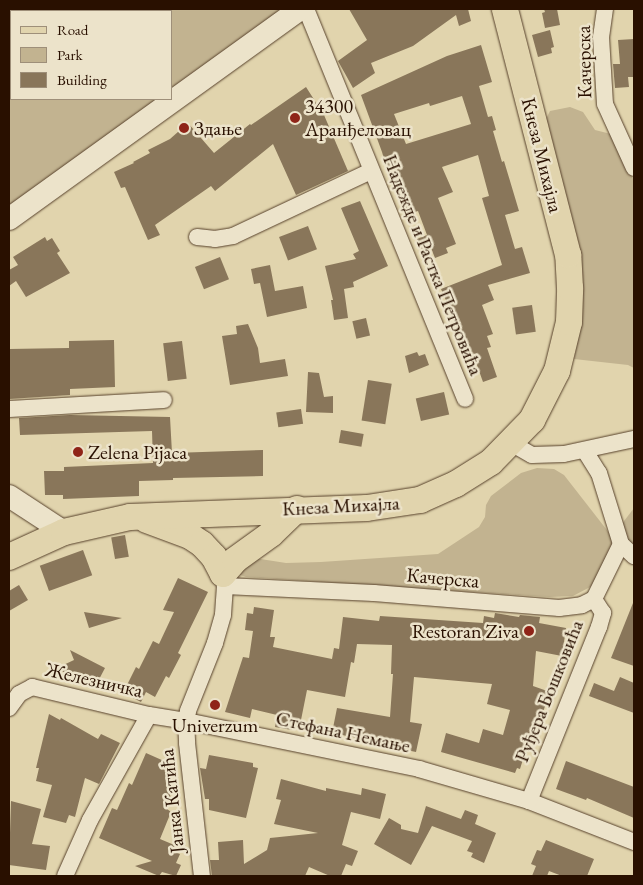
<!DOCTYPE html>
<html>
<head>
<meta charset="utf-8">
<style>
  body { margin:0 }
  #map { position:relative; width:643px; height:885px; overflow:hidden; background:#e1d4ad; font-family:"EB Garamond",serif }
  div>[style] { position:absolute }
  .green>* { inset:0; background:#c2b390 }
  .building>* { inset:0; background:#89765a; transform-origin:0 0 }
  .roads { filter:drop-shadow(0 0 1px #57412b) drop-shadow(0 0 1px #57412b) }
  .street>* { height:16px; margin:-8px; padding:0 8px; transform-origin:8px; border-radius:8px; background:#ece3ca }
  .secondary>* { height:22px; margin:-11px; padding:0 11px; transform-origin:11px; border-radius:11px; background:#ece3ca }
  .primary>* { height:26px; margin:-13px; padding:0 13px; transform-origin:13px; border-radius:13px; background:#e1d4ad }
  .dots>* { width:14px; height:14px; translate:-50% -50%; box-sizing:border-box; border:2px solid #ece3ca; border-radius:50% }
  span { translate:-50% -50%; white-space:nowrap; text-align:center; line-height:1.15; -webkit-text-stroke:5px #ece3ca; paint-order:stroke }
  .street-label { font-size:20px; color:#291000 }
  .poi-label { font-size:20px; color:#291000 }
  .left { translate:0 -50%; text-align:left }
  .right { translate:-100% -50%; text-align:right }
  .frame { position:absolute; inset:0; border:10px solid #291000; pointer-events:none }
  .legend { position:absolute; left:10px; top:10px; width:162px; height:90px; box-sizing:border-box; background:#ece3ca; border:1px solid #9e8f79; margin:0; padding:6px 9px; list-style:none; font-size:15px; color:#291000 }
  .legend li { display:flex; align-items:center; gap:10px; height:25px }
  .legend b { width:25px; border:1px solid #9e8f79 }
</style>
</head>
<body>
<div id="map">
  <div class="green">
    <i style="clip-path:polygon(evenodd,9px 9px,303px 9px,9px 218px,9px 9px,11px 11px,171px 11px,171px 99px,11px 99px,11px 11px)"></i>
    <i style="clip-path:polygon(570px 107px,583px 112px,595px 130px,611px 134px,634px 181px,634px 368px,628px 365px,574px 359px,581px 323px,546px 119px,550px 111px)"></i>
    <i style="clip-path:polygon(537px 468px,554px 469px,564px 475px,610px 534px,613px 543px,592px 586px,573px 596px,549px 597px,246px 577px,240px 575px,238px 571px,254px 558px,286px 563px,321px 562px,438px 554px,479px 527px,485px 517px,486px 505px,491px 496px,521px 473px)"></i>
    <i style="clip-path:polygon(634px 508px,634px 544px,633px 546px,628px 542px,621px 525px)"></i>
  </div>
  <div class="building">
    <i style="clip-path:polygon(349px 9px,468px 9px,471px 21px,459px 26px,456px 15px,413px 46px,371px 63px,375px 73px,353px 88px,338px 61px,367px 40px)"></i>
    <i style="clip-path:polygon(544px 9px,557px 9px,560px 25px,545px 28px,542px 13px,545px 12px)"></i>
    <i style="clip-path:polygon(550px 30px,554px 47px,551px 48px,552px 53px,538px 57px,532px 35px)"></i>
    <i style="clip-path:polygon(634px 39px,634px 77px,628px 77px,629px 87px,615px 88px,613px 64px,620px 64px,618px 40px)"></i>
    <i style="clip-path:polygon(evenodd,481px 45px,492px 82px,479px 86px,488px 117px,492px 116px,496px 130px,493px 131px,502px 162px,504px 161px,519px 211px,505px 215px,515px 249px,522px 247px,530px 273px,488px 285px,494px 300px,482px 305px,493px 334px,487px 336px,491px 347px,487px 348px,497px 377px,483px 382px,473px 354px,470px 355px,441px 289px,502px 265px,482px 198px,489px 196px,478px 155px,442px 167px,453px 192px,438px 198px,456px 244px,446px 248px,448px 253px,435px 258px,431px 248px,422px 252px,417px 239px,427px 235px,418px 211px,406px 215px,394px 182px,391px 183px,382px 152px,361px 95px,447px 56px,481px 45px,462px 96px,471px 124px,406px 144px,394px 114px,429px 103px,430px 106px,462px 96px)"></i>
    <i style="clip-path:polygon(306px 87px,324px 115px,348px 171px,296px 195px,273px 144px,215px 191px,211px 186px,155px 225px,160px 235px,148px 240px,125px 187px,121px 188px,114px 172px,134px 163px,133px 162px,150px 153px,148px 150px,170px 139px,188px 123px,214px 153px,250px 124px,251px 125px)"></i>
    <i style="clip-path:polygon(360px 201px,388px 266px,353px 282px,354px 287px,344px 289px,348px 318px,334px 320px,331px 300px,333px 300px,325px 266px,356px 259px,353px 254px,359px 251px,341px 208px)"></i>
    <i style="left:308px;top:226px;width:25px;height:31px;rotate:69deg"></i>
    <i style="clip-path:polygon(45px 237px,47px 241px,52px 238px,60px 251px,57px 253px,70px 273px,26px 297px,16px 281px,9px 286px,9px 270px,18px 265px,13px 257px)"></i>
    <i style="left:220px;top:257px;width:24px;height:27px;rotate:68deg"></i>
    <i style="clip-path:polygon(270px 265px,275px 291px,303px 286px,307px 308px,267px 317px,260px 283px,254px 284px,251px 269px)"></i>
    <i style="left:532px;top:305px;width:27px;height:20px;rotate:82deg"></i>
    <i style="left:366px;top:318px;width:18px;height:14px;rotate:77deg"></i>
    <i style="clip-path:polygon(248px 324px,258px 348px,260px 363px,285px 359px,288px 376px,230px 385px,222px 336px,237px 334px,236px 326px)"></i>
    <i style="clip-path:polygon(114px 340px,115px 387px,70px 389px,70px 395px,9px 399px,9px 349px,69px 348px,69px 341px)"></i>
    <i style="left:182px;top:341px;width:38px;height:19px;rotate:83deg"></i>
    <i style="clip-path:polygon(417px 352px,419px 356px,425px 354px,429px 365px,409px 373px,405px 356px)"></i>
    <i style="clip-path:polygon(308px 372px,319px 373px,324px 397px,333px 396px,333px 413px,306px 412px)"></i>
    <i style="left:368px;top:380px;width:24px;height:41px;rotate:9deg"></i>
    <i style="left:444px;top:392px;width:23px;height:29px;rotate:77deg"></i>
    <i style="left:301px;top:409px;width:15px;height:25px;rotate:82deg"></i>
    <i style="clip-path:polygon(70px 415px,170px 417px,172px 453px,263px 450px,263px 476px,173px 478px,173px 480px,139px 481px,139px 496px,63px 499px,63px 495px,45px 495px,44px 471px,64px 471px,64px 467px,153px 463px,152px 431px,20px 435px,19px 418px)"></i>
    <i style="left:341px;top:430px;width:23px;height:13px;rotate:10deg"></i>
    <i style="left:125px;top:535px;width:22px;height:14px;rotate:80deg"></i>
    <i style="left:83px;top:550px;width:27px;height:46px;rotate:70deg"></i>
    <i style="clip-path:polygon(178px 578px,208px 592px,178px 653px,181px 655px,169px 678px,166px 676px,155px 697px,146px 692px,141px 702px,123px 693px,136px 667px,139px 669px,153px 641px,159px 644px,174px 612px,163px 610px)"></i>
    <i style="clip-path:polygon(19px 585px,28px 600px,9px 611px,9px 591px)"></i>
    <i style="clip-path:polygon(633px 603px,634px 603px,634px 666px,611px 658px)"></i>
    <i style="clip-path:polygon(254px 607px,274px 610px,270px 637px,275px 637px,273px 647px,332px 659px,334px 648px,339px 649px,343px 617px,379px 621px,380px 616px,483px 623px,484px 616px,494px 618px,495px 613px,519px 617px,520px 615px,540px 617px,539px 623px,566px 628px,562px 656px,536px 651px,533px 686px,550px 692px,543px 712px,538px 711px,520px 769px,517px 768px,515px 773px,441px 752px,446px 733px,479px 743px,483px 729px,503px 735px,510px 710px,487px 704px,492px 684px,414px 677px,410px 722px,422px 724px,416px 752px,392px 747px,393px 741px,358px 734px,357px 738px,332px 733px,337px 708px,390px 717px,393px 674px,391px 674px,392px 645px,357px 644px,354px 663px,351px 662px,345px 697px,307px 690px,301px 720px,294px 719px,292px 730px,275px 727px,277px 715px,252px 709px,250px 718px,225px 712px,243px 657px,249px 658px,253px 631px,245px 630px,247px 613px,253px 614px)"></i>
    <i style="clip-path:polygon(84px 612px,122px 618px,89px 628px)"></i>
    <i style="clip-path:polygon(70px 650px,105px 668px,95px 687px,77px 678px,76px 680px,57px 668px,74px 660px)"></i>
    <i style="clip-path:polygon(620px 677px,634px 683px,634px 713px,589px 696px,594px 683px,614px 691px)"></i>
    <i style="clip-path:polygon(49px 714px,60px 720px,61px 718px,98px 739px,101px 734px,120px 743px,99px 784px,85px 778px,75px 817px,69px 815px,66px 823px,43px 817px,52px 785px,36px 781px,39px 768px,36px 768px)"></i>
    <i style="clip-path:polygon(146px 753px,164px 761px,171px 800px,167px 809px,171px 812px,160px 839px,179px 847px,177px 853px,180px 854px,176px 863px,181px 865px,176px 876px,162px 872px,159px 876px,135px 866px,152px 861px,99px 838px,112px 808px,117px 810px,129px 783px,132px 785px)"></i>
    <i style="clip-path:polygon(209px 755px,253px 763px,253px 767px,258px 768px,246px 818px,209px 810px,209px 799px,205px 799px,200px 768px,206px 769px)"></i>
    <i style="clip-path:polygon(566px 761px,634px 787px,634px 818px,587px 798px,586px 800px,556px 789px)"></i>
    <i style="clip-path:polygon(281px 779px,326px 791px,326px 788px,361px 795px,362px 788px,386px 794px,380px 819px,351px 812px,342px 845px,358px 851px,352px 866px,346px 864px,341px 876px,330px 876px,309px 867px,305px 876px,212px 876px,210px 860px,219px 860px,218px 842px,243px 840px,244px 864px,267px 850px,270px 838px,318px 833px,274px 824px,281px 800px,276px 799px)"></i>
    <i style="clip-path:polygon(11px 801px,41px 809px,32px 844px,50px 846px,46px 870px,9px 865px)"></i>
    <i style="clip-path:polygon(426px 806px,461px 819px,465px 810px,478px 815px,475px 824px,496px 833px,484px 863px,471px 857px,473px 853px,467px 851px,472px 841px,432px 826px,411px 865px,374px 844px,389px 818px,401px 825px,401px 829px,418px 833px)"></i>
    <i style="clip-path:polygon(546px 840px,594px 859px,587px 876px,562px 876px,549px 871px,547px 876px,532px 876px,536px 866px,531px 864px,537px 850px,541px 851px)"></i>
  </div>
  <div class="roads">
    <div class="street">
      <i style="left:306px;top:9px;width:421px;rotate:67.8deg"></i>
      <i style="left:605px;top:9px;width:28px;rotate:98deg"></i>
      <i style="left:601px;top:37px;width:67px;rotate:86.6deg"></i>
      <i style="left:605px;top:104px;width:70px;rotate:65.6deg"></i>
      <i style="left:197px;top:237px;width:18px;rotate:6deg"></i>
      <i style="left:215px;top:239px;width:18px;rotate:-9deg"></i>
      <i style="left:233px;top:236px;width:153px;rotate:-25.2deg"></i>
      <i style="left:9px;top:409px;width:155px;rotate:-3.3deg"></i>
      <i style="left:511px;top:443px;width:24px;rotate:30deg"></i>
      <i style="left:532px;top:455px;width:32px;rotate:-2deg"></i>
      <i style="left:564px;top:454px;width:72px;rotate:-12.1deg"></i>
      <i style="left:585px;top:451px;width:26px;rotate:58deg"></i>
      <i style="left:599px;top:473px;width:74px;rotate:72.8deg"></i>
      <i style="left:621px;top:544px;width:18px;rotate:43deg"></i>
      <i style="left:223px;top:574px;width:12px;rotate:81deg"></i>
      <i style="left:225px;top:586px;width:29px;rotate:94deg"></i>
      <i style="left:223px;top:615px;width:29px;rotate:106deg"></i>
      <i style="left:215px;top:643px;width:73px;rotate:111.7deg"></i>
      <i style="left:188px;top:711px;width:10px;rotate:101deg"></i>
      <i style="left:186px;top:721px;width:238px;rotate:11.6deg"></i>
      <i style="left:419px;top:769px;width:115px;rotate:16.2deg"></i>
      <i style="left:529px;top:801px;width:113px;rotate:21.3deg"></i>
      <i style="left:225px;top:586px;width:149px;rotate:2.7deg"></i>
      <i style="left:374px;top:593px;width:186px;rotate:4.6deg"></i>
      <i style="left:559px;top:608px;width:23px;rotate:-7deg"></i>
      <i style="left:582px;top:605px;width:13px;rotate:-27deg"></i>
      <i style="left:594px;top:599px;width:61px;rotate:-63.9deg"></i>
      <i style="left:9px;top:708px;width:17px;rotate:-54deg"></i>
      <i style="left:19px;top:694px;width:15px;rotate:-28deg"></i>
      <i style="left:32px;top:687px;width:120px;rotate:13.5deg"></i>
      <i style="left:529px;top:801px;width:188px;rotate:-68.1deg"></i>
      <i style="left:599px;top:627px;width:15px;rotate:-74deg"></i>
      <i style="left:603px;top:613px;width:17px;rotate:-123deg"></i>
      <i style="left:65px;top:876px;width:61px;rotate:-65.9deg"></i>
      <i style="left:90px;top:820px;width:120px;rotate:-60.7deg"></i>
      <i style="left:149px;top:715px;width:37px;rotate:9deg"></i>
      <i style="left:186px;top:721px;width:22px;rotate:87deg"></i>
      <i style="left:187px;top:743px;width:134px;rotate:83.6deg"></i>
    </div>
    <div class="secondary">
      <i style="left:9px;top:219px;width:359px;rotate:-35.8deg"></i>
      <i style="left:9px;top:496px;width:66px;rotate:33.2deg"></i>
    </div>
    <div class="primary">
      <i style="left:147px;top:520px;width:46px;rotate:20.4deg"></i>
      <i style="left:190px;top:536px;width:14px;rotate:34deg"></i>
      <i style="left:202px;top:544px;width:18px;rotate:47deg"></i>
      <i style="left:214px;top:557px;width:19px;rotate:62deg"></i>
      <i style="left:223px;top:574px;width:18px;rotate:-49deg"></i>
      <i style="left:235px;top:560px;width:44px;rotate:-35.8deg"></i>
      <i style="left:271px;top:534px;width:36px;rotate:-44deg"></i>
      <i style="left:9px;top:557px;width:60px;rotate:-24.4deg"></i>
      <i style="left:64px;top:532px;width:68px;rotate:-12.8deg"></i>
      <i style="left:130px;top:517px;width:237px;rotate:-2.2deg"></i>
      <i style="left:367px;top:508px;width:54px;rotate:-8.6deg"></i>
      <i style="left:420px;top:500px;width:39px;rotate:-24deg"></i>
      <i style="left:456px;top:484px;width:41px;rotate:-32.2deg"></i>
      <i style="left:491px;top:462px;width:59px;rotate:-45.7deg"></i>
      <i style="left:532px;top:420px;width:55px;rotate:-63deg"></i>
      <i style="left:557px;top:371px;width:50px;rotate:-76.2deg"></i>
      <i style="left:569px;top:322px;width:34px;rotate:-88deg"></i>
      <i style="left:570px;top:288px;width:33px;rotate:-93deg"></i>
      <i style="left:568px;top:255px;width:254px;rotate:-104.4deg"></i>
    </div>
  </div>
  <div class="dots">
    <i style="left:295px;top:118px;background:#8f2418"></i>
    <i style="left:184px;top:128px;background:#8f2418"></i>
    <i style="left:78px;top:452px;background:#8f2418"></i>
    <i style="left:529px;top:631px;background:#8f2418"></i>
    <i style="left:215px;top:705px;background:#8f2418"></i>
  </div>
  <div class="street-label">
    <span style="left:584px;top:62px;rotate:-91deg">Качерска</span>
    <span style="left:542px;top:155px;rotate:76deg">Кнеза Михајла</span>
    <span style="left:433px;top:265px;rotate:68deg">Надежде и Растка Петровића</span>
    <span style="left:341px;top:506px;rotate:-3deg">Кнеза Михајла</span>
    <span style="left:443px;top:578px;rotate:5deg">Качерска</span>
    <span style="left:94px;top:680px;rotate:13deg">Железничка</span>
    <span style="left:549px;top:691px;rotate:-68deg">Руђера Бошковића</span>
    <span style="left:343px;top:732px;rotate:12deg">Стефана Немање</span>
    <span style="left:172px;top:801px;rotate:-96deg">Јанка Катића</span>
  </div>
  <div class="poi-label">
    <span class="left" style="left:305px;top:118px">34300<br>Аранђеловац</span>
    <span class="left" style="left:194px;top:128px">Здање</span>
    <span class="left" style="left:88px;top:452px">Zelena Pijaca</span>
    <span class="right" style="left:519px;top:631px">Restoran Ziva</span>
    <span style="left:215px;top:725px">Univerzum</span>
  </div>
  <div class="frame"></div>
  <ul class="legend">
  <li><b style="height:6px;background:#e1d4ad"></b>Road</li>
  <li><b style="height:14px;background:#c2b390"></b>Park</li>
  <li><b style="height:14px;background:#89765a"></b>Building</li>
  </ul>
</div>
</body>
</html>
